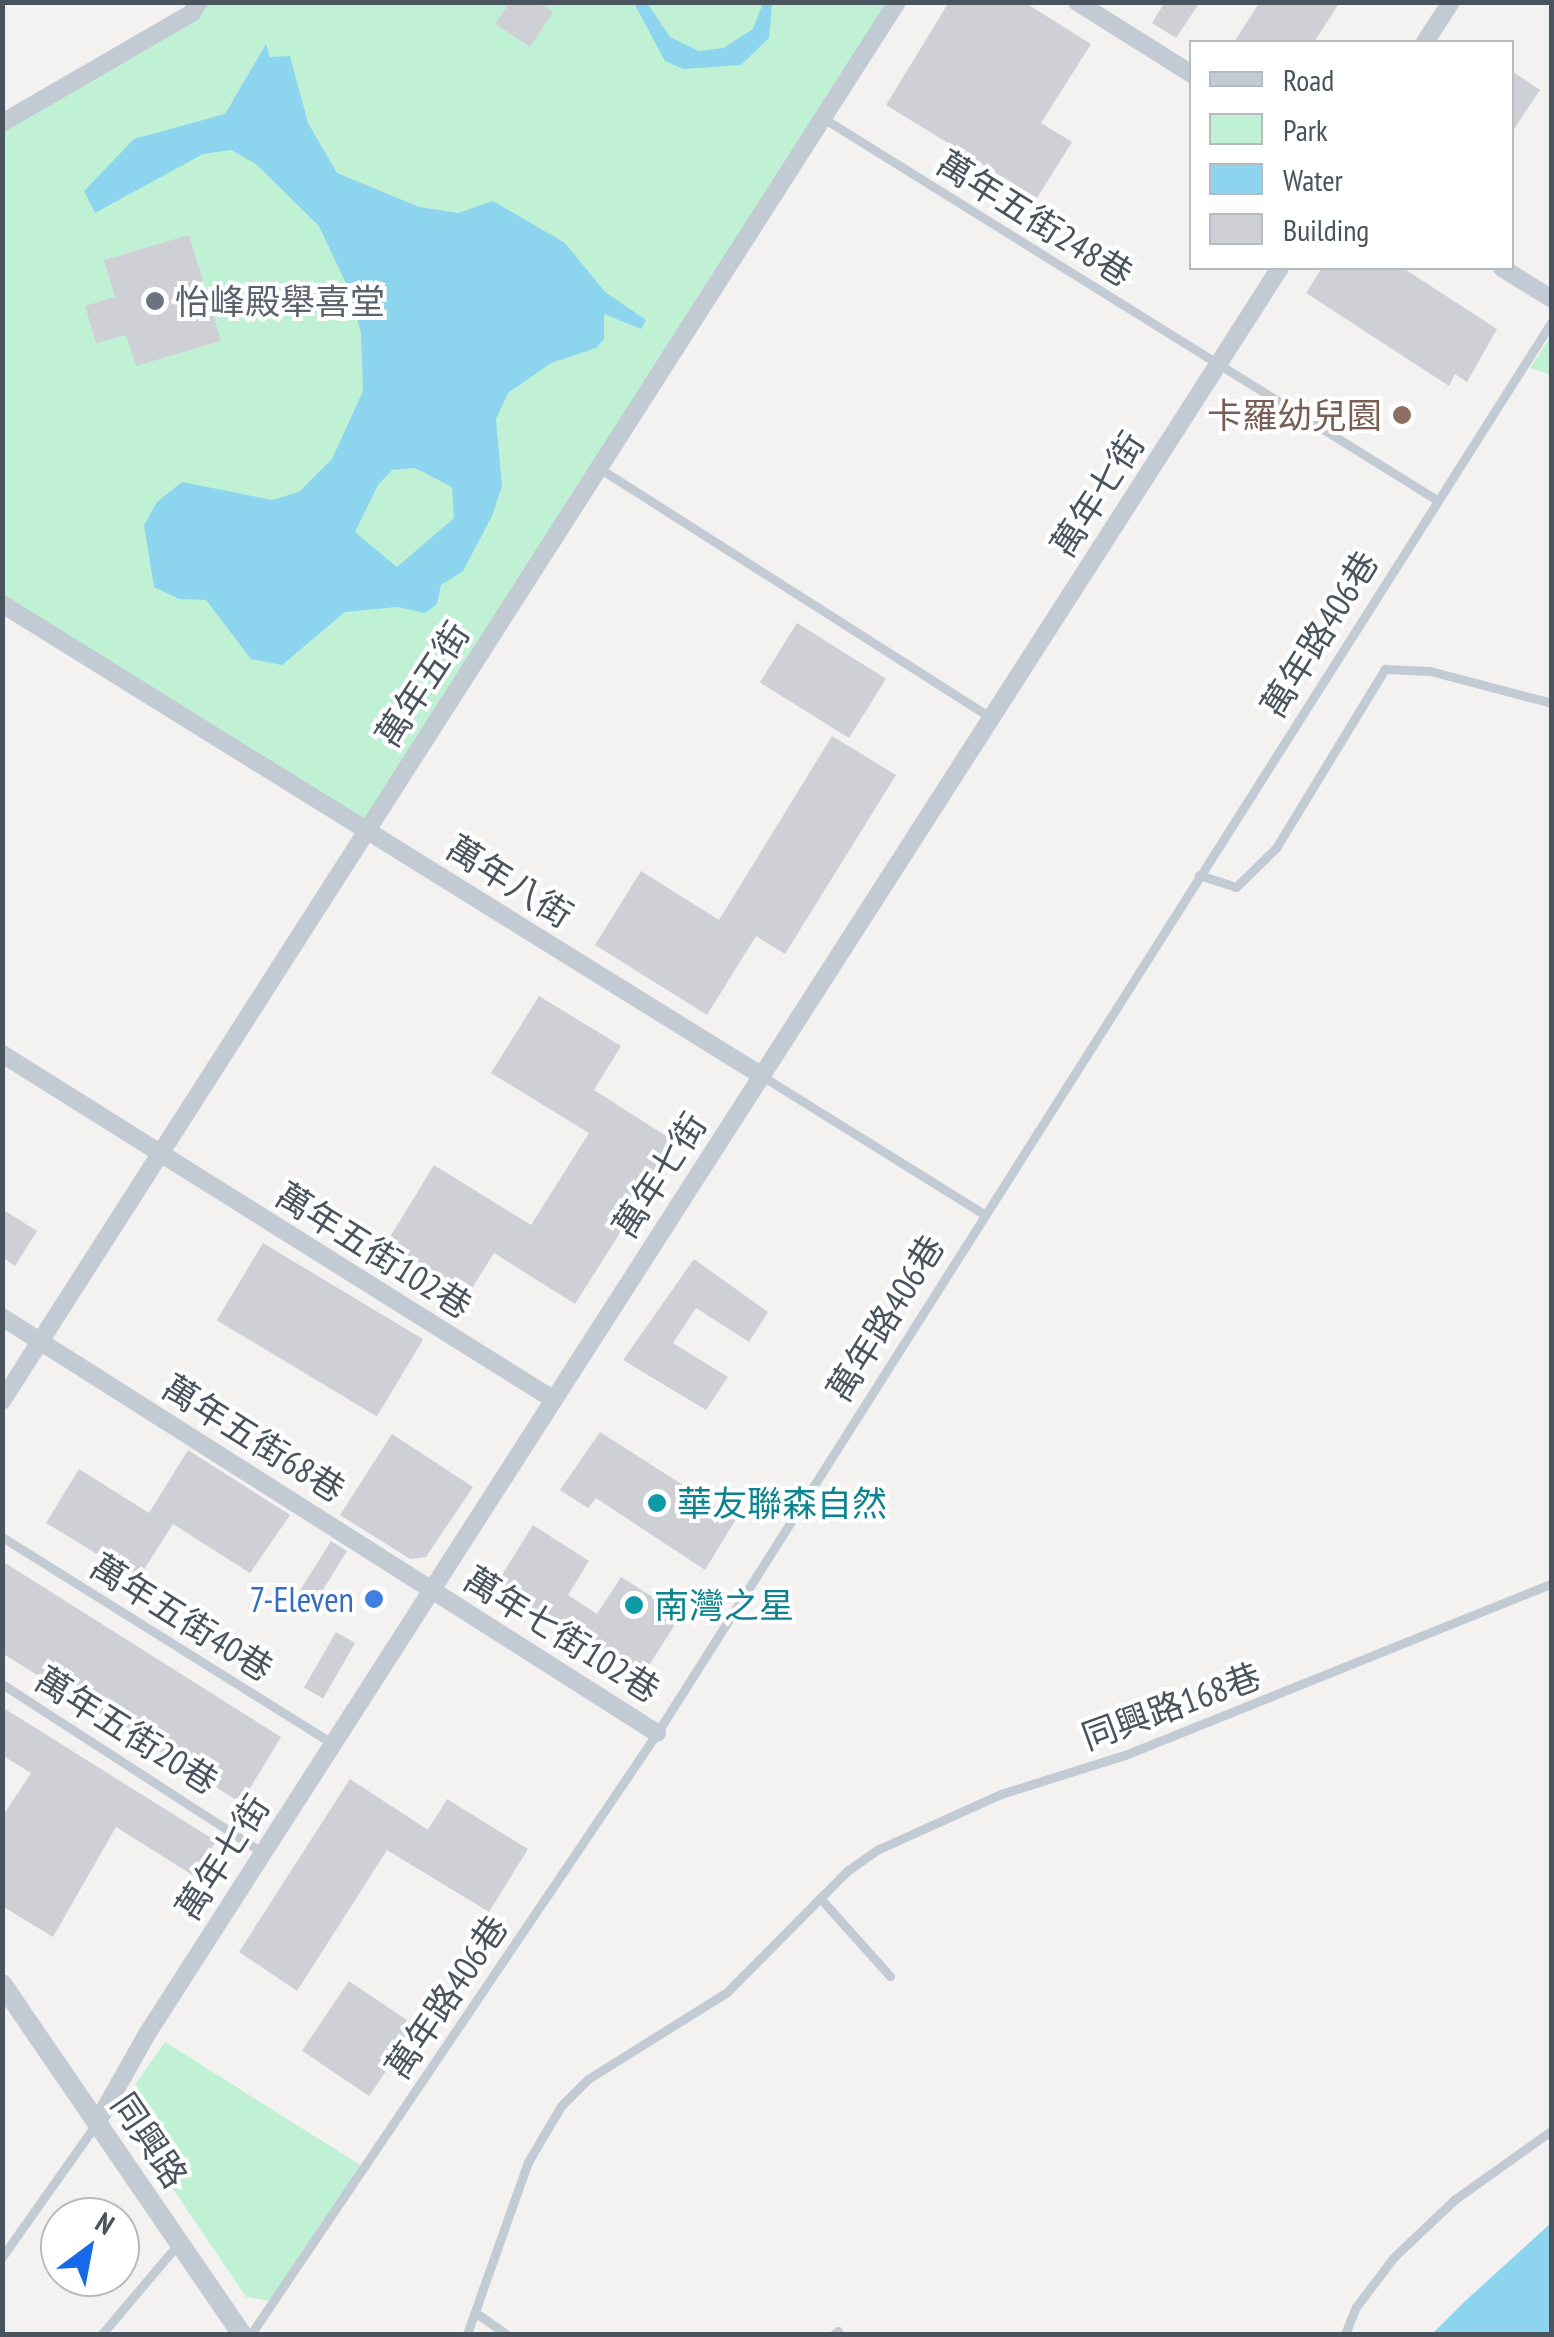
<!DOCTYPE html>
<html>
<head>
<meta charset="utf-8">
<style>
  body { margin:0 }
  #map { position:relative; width:1554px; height:2337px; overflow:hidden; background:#f4f1f1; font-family:"PT Sans Narrow","Noto Sans TC",sans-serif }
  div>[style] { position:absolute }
  .green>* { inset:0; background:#c0f1d5 }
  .water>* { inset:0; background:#8dd5ee }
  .building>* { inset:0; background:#ced0d6; transform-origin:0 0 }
  .service>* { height:9px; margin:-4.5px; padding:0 4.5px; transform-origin:4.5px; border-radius:4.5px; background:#c2cbd3 }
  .minor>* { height:18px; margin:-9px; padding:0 9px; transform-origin:9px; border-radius:9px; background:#c2cbd3 }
  .tertiary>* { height:20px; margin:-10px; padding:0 10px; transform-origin:10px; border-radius:10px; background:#c2cbd3 }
  .dots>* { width:28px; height:28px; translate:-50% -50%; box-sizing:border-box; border:5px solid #fff; border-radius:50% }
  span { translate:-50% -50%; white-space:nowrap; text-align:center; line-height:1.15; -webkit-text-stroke:8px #fff; paint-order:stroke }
  .street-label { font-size:35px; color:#49545f }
  .worship-label { font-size:35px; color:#5b616d }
  .left { translate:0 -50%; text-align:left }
  .education-label { font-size:35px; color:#785e54 }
  .right { translate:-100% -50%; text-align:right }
  .culture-label { font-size:35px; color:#0d838f }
  .shop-label { font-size:35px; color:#366cbe }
  .frame { position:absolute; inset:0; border:5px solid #49545f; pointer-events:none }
  .legend { position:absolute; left:1189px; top:40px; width:325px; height:230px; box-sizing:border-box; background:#fff; border:2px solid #b6bbbf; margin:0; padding:12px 18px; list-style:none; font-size:30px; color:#49545f }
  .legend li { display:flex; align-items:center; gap:20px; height:50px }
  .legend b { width:50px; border:2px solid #b6bbbf }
  .north { position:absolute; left:40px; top:2197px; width:100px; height:100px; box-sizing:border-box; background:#fff; border:2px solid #b6bbbf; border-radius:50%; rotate:32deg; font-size:28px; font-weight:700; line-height:40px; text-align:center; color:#49545f }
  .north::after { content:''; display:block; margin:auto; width:35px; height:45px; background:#1769e8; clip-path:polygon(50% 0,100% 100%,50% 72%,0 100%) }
</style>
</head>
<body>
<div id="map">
  <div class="green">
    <i style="clip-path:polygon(198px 3px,897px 3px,367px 830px,3px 604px,2px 123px)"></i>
    <i style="clip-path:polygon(1551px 336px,1551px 375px,1530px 368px)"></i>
    <i style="clip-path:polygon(165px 2042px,365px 2168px,277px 2302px,246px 2297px,125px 2118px,130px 2092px)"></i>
  </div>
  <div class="water">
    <i style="clip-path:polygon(634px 3px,647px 3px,670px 37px,699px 51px,723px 48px,753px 29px,763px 3px,772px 3px,769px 38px,741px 65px,683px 69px,665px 61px)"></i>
    <i style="clip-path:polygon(evenodd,266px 44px,270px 57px,290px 56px,308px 123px,337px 173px,419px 207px,458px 213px,493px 201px,565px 243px,605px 292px,646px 320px,641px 329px,604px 314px,604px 339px,596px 348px,551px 363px,508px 393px,496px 419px,502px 486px,492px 516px,463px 571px,441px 585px,437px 604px,425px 613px,397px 607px,345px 612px,282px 665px,251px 659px,206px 600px,179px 599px,154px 587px,144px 525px,157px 502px,182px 482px,272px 500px,299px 492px,332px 459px,363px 391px,361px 333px,348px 288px,319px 226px,256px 164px,231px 150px,203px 154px,95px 213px,84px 191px,134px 139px,225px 114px,266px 44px,415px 468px,452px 487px,454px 518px,397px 567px,355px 532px,378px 485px,392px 470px,415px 468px)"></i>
    <i style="clip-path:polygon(1551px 2223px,1551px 2334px,1432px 2334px,1463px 2303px)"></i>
  </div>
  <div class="building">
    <i style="clip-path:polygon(510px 2px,538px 2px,553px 12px,530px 47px,495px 24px)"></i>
    <i style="clip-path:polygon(949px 2px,1024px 2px,1091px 44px,1041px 123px,1072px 142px,1037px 198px,886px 105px)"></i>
    <i style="clip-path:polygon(1165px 2px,1200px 2px,1176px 38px,1152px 23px)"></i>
    <i style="clip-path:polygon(1260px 2px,1340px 2px,1314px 42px,1234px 42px)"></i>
    <i style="clip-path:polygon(1512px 71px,1540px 90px,1512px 132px)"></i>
    <i style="clip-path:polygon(189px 235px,221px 341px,136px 366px,126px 335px,96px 343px,85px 306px,115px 297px,104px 260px)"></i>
    <i style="clip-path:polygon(1322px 268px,1403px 268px,1497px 329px,1467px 382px,1455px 374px,1449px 386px,1306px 293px)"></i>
    <i style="left:797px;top:623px;width:105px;height:70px;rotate:32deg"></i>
    <i style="clip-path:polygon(832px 736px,896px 775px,785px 954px,756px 936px,707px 1015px,595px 945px,641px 871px,719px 920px)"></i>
    <i style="clip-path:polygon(539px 996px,621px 1046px,594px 1090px,677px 1143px,575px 1304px,494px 1253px,469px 1293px,387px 1242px,434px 1165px,531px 1225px,589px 1133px,491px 1073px)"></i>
    <i style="clip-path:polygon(2px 1209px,37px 1231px,15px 1266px,2px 1257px)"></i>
    <i style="left:263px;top:1243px;width:187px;height:90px;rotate:31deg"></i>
    <i style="clip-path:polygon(694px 1259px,768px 1312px,749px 1342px,696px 1308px,673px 1343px,728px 1377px,706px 1410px,623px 1360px)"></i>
    <i style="clip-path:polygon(600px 1432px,736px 1519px,705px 1570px,596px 1498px,588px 1508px,560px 1490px)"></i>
    <i style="clip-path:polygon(392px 1434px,473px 1487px,426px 1557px,410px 1559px,340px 1515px)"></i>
    <i style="clip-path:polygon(188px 1450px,290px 1515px,250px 1573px,173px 1524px,138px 1579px,46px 1523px,79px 1469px,149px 1513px)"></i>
    <i style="clip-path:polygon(533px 1525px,589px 1561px,568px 1595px,597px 1614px,621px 1577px,681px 1615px,641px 1678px,495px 1586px)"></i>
    <i style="left:331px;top:1541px;width:19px;height:67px;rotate:32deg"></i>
    <i style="clip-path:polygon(2px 1561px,281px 1737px,241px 1803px,2px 1653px)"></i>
    <i style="left:336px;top:1632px;width:22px;height:64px;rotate:30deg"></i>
    <i style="clip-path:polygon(2px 1707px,216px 1841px,194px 1876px,116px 1827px,53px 1937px,2px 1906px,2px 1817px,31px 1773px,2px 1755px)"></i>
    <i style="clip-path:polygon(350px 1779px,428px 1830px,447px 1799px,528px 1849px,489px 1912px,387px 1850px,297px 1991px,239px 1952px)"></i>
    <i style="left:349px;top:1981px;width:81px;height:84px;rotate:34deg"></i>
  </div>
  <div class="service">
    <i style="left:823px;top:118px;width:723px;rotate:31.89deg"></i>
    <i style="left:599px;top:468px;width:466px;rotate:32.5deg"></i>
    <i style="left:1199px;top:875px;width:39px;rotate:18deg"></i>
    <i style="left:1236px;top:887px;width:56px;rotate:-44.3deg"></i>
    <i style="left:1276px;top:848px;width:210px;rotate:-58.7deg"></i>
    <i style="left:1385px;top:669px;width:45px;rotate:2.5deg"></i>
    <i style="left:1430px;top:671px;width:126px;rotate:14.7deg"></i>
    <i style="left:762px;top:1076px;width:261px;rotate:31.9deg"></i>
    <i style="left:2px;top:1537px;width:390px;rotate:32deg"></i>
    <i style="left:2px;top:1684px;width:311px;rotate:32.9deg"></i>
    <i style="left:820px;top:1898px;width:105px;rotate:48.1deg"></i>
    <i style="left:2px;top:2257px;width:163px;rotate:-54.7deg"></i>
    <i style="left:479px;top:2315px;width:33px;rotate:35deg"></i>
    <i style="left:102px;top:2334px;width:118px;rotate:-49.8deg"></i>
    <i style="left:251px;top:2334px;width:725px;rotate:-55.96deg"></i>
    <i style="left:657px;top:1733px;width:1672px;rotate:-57.63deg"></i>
    <i style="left:467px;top:2334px;width:182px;rotate:-70.5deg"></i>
    <i style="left:528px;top:2162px;width:65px;rotate:-59.5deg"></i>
    <i style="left:561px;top:2106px;width:38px;rotate:-45deg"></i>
    <i style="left:588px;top:2079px;width:164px;rotate:-32deg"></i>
    <i style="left:727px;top:1992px;width:170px;rotate:-45.2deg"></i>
    <i style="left:847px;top:1871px;width:39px;rotate:-35deg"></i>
    <i style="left:879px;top:1849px;width:134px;rotate:-24.3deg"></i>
    <i style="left:1001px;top:1794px;width:130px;rotate:-17.5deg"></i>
    <i style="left:1125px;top:1755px;width:460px;rotate:-21.9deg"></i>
    <i style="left:834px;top:2334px;width:5px;rotate:-37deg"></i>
    <i style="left:1345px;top:2334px;width:29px;rotate:-68deg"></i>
    <i style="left:1356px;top:2307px;width:63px;rotate:-52.8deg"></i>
    <i style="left:1394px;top:2257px;width:83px;rotate:-43.5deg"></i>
    <i style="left:1454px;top:2200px;width:120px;rotate:-35.5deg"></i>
  </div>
  <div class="minor">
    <i style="left:1077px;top:2px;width:136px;rotate:32.1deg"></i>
    <i style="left:1425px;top:42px;width:48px;rotate:-57deg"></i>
    <i style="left:2px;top:123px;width:220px;rotate:-30.1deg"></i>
    <i style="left:192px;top:13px;width:13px;rotate:-58deg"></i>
    <i style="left:1502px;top:268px;width:59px;rotate:31.8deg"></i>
    <i style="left:2px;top:604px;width:895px;rotate:31.84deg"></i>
    <i style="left:2px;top:1054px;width:651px;rotate:32.08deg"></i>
    <i style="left:2px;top:1317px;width:776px;rotate:32.42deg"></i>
    <i style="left:2px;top:1401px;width:1661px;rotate:-57.39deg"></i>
    <i style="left:98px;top:2121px;width:100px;rotate:-60.6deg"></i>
    <i style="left:147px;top:2034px;width:2098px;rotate:-57.32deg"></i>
  </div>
  <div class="tertiary">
    <i style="left:2px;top:1984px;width:424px;rotate:55.6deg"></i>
  </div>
  <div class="dots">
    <i style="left:155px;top:301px;background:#6b7280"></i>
    <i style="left:1402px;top:415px;background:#8d6e63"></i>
    <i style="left:657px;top:1503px;background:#0f9aa8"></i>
    <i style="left:374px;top:1599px;background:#3f7fe0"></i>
    <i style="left:634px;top:1605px;background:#0f9aa8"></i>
  </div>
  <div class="street-label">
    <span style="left:1035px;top:218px;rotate:32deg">萬年五街248巷</span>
    <span style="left:1097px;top:494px;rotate:-57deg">萬年七街</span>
    <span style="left:1319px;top:634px;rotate:-58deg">萬年路406巷</span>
    <span style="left:422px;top:684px;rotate:-57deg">萬年五街</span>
    <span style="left:510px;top:881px;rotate:32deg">萬年八街</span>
    <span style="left:659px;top:1175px;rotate:-57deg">萬年七街</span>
    <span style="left:374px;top:1250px;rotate:32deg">萬年五街102巷</span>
    <span style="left:885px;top:1318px;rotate:-58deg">萬年路406巷</span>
    <span style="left:254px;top:1438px;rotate:32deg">萬年五街68巷</span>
    <span style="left:182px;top:1617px;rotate:32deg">萬年五街40巷</span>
    <span style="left:562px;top:1634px;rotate:32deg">萬年七街102巷</span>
    <span style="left:1171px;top:1706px;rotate:-20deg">同興路168巷</span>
    <span style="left:127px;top:1730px;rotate:32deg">萬年五街20巷</span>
    <span style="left:222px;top:1857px;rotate:-57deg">萬年七街</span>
    <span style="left:446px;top:1997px;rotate:-56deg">萬年路406巷</span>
    <span style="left:150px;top:2140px;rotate:56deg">同興路</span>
  </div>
  <div class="worship-label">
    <span class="left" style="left:175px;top:301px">怡峰殿舉喜堂</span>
  </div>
  <div class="education-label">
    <span class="right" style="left:1382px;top:415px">卡羅幼兒園</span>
  </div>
  <div class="culture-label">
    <span class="left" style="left:677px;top:1503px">華友聯森自然</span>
    <span class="left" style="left:654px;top:1605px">南灣之星</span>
  </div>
  <div class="shop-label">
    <span class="right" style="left:354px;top:1599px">7-Eleven</span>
  </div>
  <div class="frame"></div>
  <ul class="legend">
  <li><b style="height:12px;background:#c2cbd3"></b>Road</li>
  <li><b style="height:28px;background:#c0f1d5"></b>Park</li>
  <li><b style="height:28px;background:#8dd5ee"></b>Water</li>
  <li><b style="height:28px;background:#ced0d6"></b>Building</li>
  </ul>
  <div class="north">N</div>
</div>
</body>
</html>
